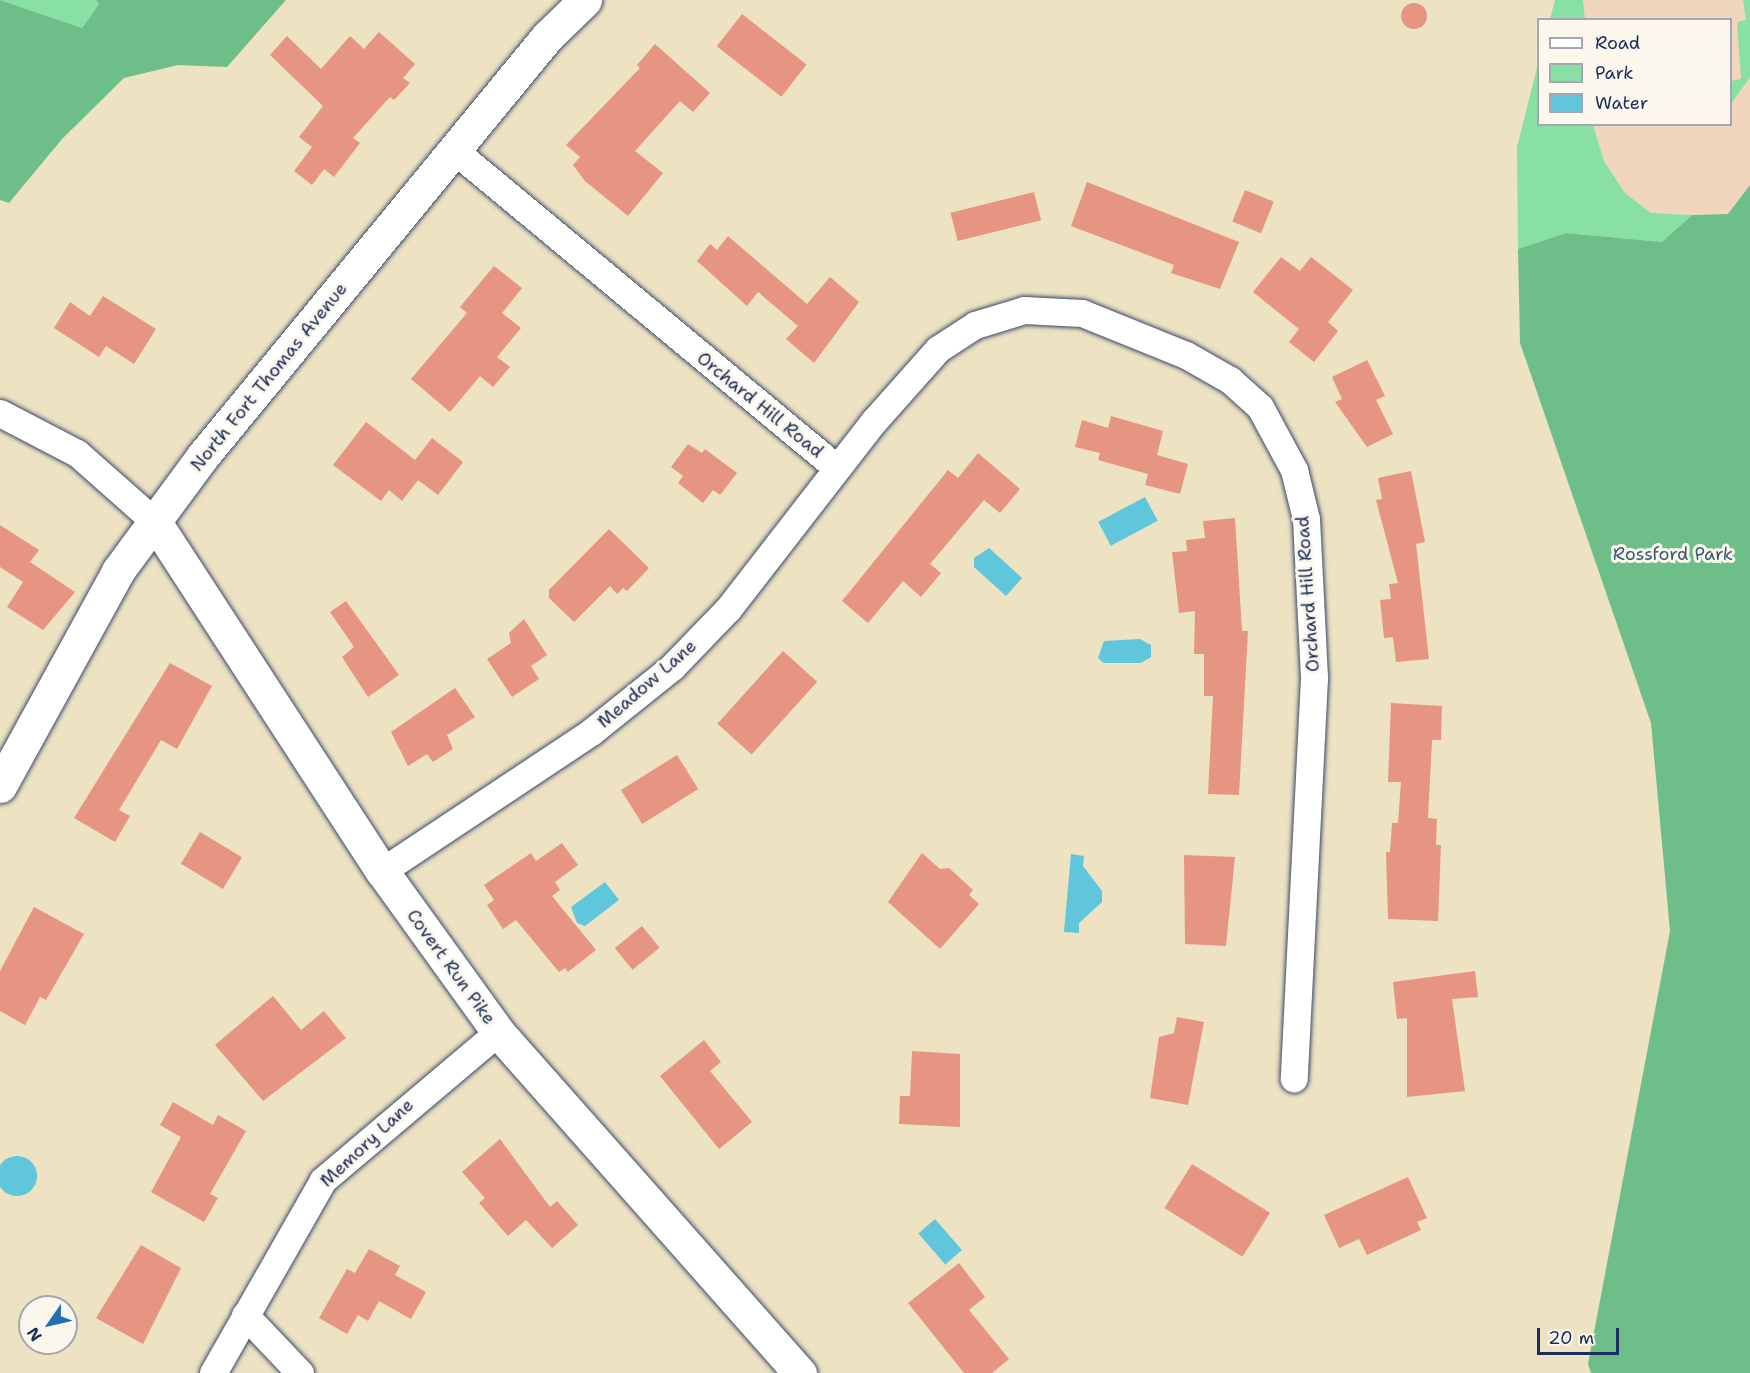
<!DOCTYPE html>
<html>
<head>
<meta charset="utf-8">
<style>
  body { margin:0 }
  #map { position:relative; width:1750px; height:1373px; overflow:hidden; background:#ede2c2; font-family:"Shantell Sans",sans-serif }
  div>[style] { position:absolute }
  .built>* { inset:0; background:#f1d5bd }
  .green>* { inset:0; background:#89e0a4 }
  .forest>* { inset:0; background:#6ebe8a }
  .water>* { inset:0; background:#5fc6dc; transform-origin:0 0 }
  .round { border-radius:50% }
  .building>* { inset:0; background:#e69582; transform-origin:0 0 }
  .roads { filter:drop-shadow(0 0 2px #3a4a6d) drop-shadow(0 0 2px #3a4a6d) }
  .street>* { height:27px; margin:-13.5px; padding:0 13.5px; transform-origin:13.5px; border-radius:13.5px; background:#fff }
  .secondary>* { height:33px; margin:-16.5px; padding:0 16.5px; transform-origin:16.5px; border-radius:16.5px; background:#fff }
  span { translate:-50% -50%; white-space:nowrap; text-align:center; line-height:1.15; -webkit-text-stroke:6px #fbf7ec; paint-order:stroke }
  .street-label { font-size:18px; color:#1b2f5e }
  .park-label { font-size:18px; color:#365b70 }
  .legend { position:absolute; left:1537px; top:18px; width:195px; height:108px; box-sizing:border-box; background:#fbf7ec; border:2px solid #a1a7b3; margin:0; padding:8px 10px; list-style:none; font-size:18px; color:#1b2f5e }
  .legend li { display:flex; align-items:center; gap:12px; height:30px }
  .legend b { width:30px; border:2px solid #a1a7b3 }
  .north { position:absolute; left:18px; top:1295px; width:60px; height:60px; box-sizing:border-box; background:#fbf7ec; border:2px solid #a1a7b3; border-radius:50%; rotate:236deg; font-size:16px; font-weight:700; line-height:24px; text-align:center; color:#1b2f5e }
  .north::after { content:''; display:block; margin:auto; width:21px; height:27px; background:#1f6fb2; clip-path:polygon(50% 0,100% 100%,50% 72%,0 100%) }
  .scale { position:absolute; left:1537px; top:1328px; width:82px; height:27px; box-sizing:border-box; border:3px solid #1b2f5e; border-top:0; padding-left:8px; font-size:18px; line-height:21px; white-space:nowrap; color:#1b2f5e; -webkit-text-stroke:4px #fbf7ec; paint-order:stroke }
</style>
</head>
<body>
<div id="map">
  <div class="built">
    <i style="clip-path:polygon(1583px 0,1750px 0,1750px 185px,1728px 214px,1651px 213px,1625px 193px,1604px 161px,1593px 125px,1730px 124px,1730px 20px,1585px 19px)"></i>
  </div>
  <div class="green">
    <i style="clip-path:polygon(0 0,96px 0,99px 4px,82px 28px)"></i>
    <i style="clip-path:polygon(1555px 0,1583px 0,1585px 19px,1550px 19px)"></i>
    <i style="clip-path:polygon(1743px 0,1750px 0,1750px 77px,1731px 104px,1731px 81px,1741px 79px,1737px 22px,1746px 20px)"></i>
    <i style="clip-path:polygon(1538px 64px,1538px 124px,1593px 125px,1604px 161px,1625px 193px,1651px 213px,1692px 215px,1662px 242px,1566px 233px,1518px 249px,1517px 147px)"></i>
  </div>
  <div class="forest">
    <i style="clip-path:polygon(0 0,82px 28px,99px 4px,96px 0,286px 0,227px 67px,178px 65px,124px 78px,62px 139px,9px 203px,0 200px)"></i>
    <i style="clip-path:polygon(1750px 185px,1750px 1373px,1591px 1373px,1588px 1364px,1670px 931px,1651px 723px,1520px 343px,1518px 249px,1566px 233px,1662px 242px,1692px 215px,1728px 214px)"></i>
  </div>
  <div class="water">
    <i style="left:1145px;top:497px;width:27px;height:53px;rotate:62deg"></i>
    <i style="clip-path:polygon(989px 548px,1022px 578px,1006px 596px,974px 567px,974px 558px)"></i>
    <i style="clip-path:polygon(1140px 639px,1151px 645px,1151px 657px,1141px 663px,1104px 663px,1098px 658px,1104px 641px)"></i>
    <i style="clip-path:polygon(1071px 854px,1084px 856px,1083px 866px,1102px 891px,1102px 902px,1079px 923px,1079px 933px,1064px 932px)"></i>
    <i style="clip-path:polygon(605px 882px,619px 900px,585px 926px,577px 923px,571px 907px)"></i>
    <i class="round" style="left:-3px;top:1156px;width:40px;height:40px"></i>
    <i style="left:935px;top:1219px;width:41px;height:22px;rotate:49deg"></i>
  </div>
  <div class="building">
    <i class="round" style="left:1401px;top:3px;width:26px;height:26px"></i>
    <i style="left:742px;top:14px;width:82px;height:41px;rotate:38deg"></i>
    <i style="clip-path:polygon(379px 32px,415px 64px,403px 78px,410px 83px,394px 100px,390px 97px,353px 138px,360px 143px,334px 177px,324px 169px,312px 185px,294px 171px,312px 147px,299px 137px,323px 106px,270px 55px,287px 36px,321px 69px,350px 36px,364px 49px)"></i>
    <i style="clip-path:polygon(655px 44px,710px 93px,693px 112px,680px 101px,635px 151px,663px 173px,628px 216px,585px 181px,573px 165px,580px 157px,566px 145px,640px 68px,637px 65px)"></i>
    <i style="clip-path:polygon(1087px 182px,1239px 242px,1220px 289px,1171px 273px,1174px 265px,1071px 226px)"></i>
    <i style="left:1245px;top:190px;width:31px;height:34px;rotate:22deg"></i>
    <i style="left:1034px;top:192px;width:29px;height:86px;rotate:76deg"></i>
    <i style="clip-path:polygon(728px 236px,807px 304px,830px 277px,859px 302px,814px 363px,786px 339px,798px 326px,758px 292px,747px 306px,697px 261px,710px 244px,717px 250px)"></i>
    <i style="clip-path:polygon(1281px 257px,1300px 271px,1311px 257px,1353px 290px,1328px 322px,1338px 331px,1314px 362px,1289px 342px,1299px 329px,1253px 292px)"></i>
    <i style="clip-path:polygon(494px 266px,522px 288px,502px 313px,521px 328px,497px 357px,510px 367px,493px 387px,480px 376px,450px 412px,411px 379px,467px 313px,460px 307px)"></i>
    <i style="clip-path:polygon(103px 296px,156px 329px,134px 364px,106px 346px,99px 357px,54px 328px,70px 302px,90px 316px)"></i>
    <i style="clip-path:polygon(1367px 360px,1385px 396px,1376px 400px,1393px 434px,1367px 447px,1335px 402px,1342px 399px,1332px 377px)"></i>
    <i style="clip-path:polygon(1111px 416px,1163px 431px,1157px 455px,1188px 464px,1180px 494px,1145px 485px,1148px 474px,1098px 460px,1100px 453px,1075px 447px,1082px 420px,1108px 428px)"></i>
    <i style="clip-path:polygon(366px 422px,415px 460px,432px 438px,463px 462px,438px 495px,418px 480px,402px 501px,389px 490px,381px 501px,333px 465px)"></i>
    <i style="clip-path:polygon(688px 444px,702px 453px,705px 449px,737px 473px,720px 495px,713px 490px,703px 503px,678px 483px,683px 476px,671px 467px)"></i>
    <i style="clip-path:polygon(978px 453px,1020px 489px,1000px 513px,984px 500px,930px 564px,941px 573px,921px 597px,903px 581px,868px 623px,842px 601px,948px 470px,958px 478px)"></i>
    <i style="clip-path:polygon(1411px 471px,1425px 542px,1416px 544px,1429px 659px,1396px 662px,1393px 637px,1384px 638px,1380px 600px,1391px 599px,1389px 584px,1398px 583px,1376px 500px,1382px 499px,1378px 478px)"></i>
    <i style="clip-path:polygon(1235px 518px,1242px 631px,1248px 631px,1239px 795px,1208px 794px,1213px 696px,1204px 696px,1204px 654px,1194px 654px,1195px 611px,1179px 613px,1172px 552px,1187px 551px,1186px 540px,1205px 538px,1203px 521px)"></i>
    <i style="clip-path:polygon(0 525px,39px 550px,30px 562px,75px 592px,43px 630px,7px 607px,23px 582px,0 567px)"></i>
    <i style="clip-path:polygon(609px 529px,649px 568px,627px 591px,623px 588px,617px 594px,610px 586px,574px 622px,549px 598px,549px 590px)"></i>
    <i style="clip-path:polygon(346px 601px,399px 675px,368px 697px,342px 657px,354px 647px,330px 612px)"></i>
    <i style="clip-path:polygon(524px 619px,547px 655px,531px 666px,539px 679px,512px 697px,487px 659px,511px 643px,509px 633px)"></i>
    <i style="left:783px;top:651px;width:46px;height:98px;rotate:42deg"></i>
    <i style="clip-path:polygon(170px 663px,212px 686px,177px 749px,161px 740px,119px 810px,130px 816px,115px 842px,74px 818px)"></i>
    <i style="clip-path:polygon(455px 688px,475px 717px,447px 735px,453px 749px,433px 762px,427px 754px,408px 766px,391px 732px)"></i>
    <i style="clip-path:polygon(1391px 703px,1442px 706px,1441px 740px,1432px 740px,1428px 818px,1437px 819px,1436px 845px,1441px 845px,1438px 921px,1388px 919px,1386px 852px,1390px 852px,1392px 823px,1398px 823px,1401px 782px,1388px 782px)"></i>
    <i style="left:677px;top:755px;width:40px;height:66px;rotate:58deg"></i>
    <i style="left:200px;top:832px;width:49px;height:37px;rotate:31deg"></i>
    <i style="clip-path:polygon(562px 843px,578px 865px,555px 882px,560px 890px,552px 896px,596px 950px,568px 972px,565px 968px,559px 972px,516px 920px,503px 929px,487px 905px,494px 900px,484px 885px,531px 853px,536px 861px)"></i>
    <i style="clip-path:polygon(922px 853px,940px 869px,949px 868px,973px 890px,969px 895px,979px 904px,940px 949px,888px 902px)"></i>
    <i style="clip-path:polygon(1184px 855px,1235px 857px,1226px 946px,1185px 944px)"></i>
    <i style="clip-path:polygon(34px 907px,84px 934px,46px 1000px,40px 997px,25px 1025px,0 1011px,0 971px)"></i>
    <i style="left:642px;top:926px;width:28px;height:35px;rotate:51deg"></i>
    <i style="clip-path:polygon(1475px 971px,1478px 997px,1452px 999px,1465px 1091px,1407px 1097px,1407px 1018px,1397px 1019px,1393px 982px)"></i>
    <i style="clip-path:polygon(273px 996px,301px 1030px,324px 1011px,346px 1038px,263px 1101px,215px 1045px)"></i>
    <i style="clip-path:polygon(1177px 1017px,1204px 1022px,1188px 1105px,1150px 1098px,1159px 1037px,1174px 1033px)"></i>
    <i style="clip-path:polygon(704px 1040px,721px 1062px,710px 1071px,752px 1122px,719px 1149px,660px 1076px)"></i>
    <i style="clip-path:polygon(912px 1051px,960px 1054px,960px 1127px,899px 1124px,900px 1096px,910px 1096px)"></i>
    <i style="clip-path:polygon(173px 1102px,213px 1125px,218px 1115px,246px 1131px,210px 1194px,218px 1198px,204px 1222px,151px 1192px,181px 1137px,160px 1125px)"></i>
    <i style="clip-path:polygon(500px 1139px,550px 1207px,557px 1201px,578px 1225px,552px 1248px,526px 1220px,508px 1236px,479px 1203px,485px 1198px,462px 1172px)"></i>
    <i style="left:1192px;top:1164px;width:92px;height:52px;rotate:32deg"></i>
    <i style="clip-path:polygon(1408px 1177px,1427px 1218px,1417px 1222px,1421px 1230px,1367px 1255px,1359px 1239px,1339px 1248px,1324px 1215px)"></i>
    <i style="clip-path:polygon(141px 1245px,181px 1268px,143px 1344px,96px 1318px)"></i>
    <i style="clip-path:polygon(369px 1249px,400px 1266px,395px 1275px,426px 1292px,411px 1319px,379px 1301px,368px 1321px,358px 1315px,347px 1334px,319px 1318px,347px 1269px,355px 1273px)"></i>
    <i style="clip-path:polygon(959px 1263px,985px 1297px,969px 1310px,1009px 1359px,992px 1373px,964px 1373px,908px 1303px)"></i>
  </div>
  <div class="roads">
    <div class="street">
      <i style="left:455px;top:151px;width:496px;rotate:39.7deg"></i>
      <i style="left:0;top:413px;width:87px;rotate:27.5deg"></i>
      <i style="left:77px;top:453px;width:104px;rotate:41.5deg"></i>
      <i style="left:382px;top:871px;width:251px;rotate:-33.6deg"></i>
      <i style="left:591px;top:732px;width:104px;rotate:-38.7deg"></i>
      <i style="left:672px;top:667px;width:81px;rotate:-46deg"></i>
      <i style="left:728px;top:609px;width:238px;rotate:-52.2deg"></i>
      <i style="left:874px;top:421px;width:96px;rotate:-48.4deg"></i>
      <i style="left:938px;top:349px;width:44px;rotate:-33deg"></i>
      <i style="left:975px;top:325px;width:51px;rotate:-17deg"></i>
      <i style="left:1024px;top:310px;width:58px;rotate:3deg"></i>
      <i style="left:1082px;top:313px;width:112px;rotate:22deg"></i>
      <i style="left:1186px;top:355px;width:51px;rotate:29.6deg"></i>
      <i style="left:1230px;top:380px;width:40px;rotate:42deg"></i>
      <i style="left:1260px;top:407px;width:72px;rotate:61.6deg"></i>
      <i style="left:1294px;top:470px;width:50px;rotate:76.2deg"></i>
      <i style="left:1306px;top:519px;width:159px;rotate:87.1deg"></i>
      <i style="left:1314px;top:678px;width:401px;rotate:92.9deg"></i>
      <i style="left:245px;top:1315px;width:80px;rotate:46.5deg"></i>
      <i style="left:213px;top:1373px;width:222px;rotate:-60.3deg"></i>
      <i style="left:323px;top:1180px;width:229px;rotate:-40.2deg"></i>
    </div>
    <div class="secondary">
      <i style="left:155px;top:522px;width:416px;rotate:57deg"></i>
      <i style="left:382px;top:871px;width:198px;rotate:54.2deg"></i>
      <i style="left:498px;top:1032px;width:456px;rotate:48.5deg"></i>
      <i style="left:0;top:786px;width:245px;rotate:-61.2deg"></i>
      <i style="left:118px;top:571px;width:142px;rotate:-53.6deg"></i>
      <i style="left:202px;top:457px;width:544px;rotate:-50.6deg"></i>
      <i style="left:547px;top:37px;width:53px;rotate:-44.2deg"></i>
    </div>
  </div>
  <div class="street-label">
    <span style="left:269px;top:377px;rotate:-51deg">North Fort Thomas Avenue</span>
    <span style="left:760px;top:405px;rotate:39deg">Orchard Hill Road</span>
    <span style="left:1308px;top:594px;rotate:-94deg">Orchard Hill Road</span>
    <span style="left:647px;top:684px;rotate:-41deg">Meadow Lane</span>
    <span style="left:451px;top:967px;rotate:54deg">Covert Run Pike</span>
    <span style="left:367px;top:1143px;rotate:-43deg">Memory Lane</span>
  </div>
  <div class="park-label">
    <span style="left:1673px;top:554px">Rossford Park</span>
  </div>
  <ul class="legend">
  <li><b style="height:8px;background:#fff"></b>Road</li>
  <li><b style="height:16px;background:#89e0a4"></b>Park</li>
  <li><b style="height:16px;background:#5fc6dc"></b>Water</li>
  </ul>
  <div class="north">N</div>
  <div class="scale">20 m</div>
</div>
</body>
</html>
